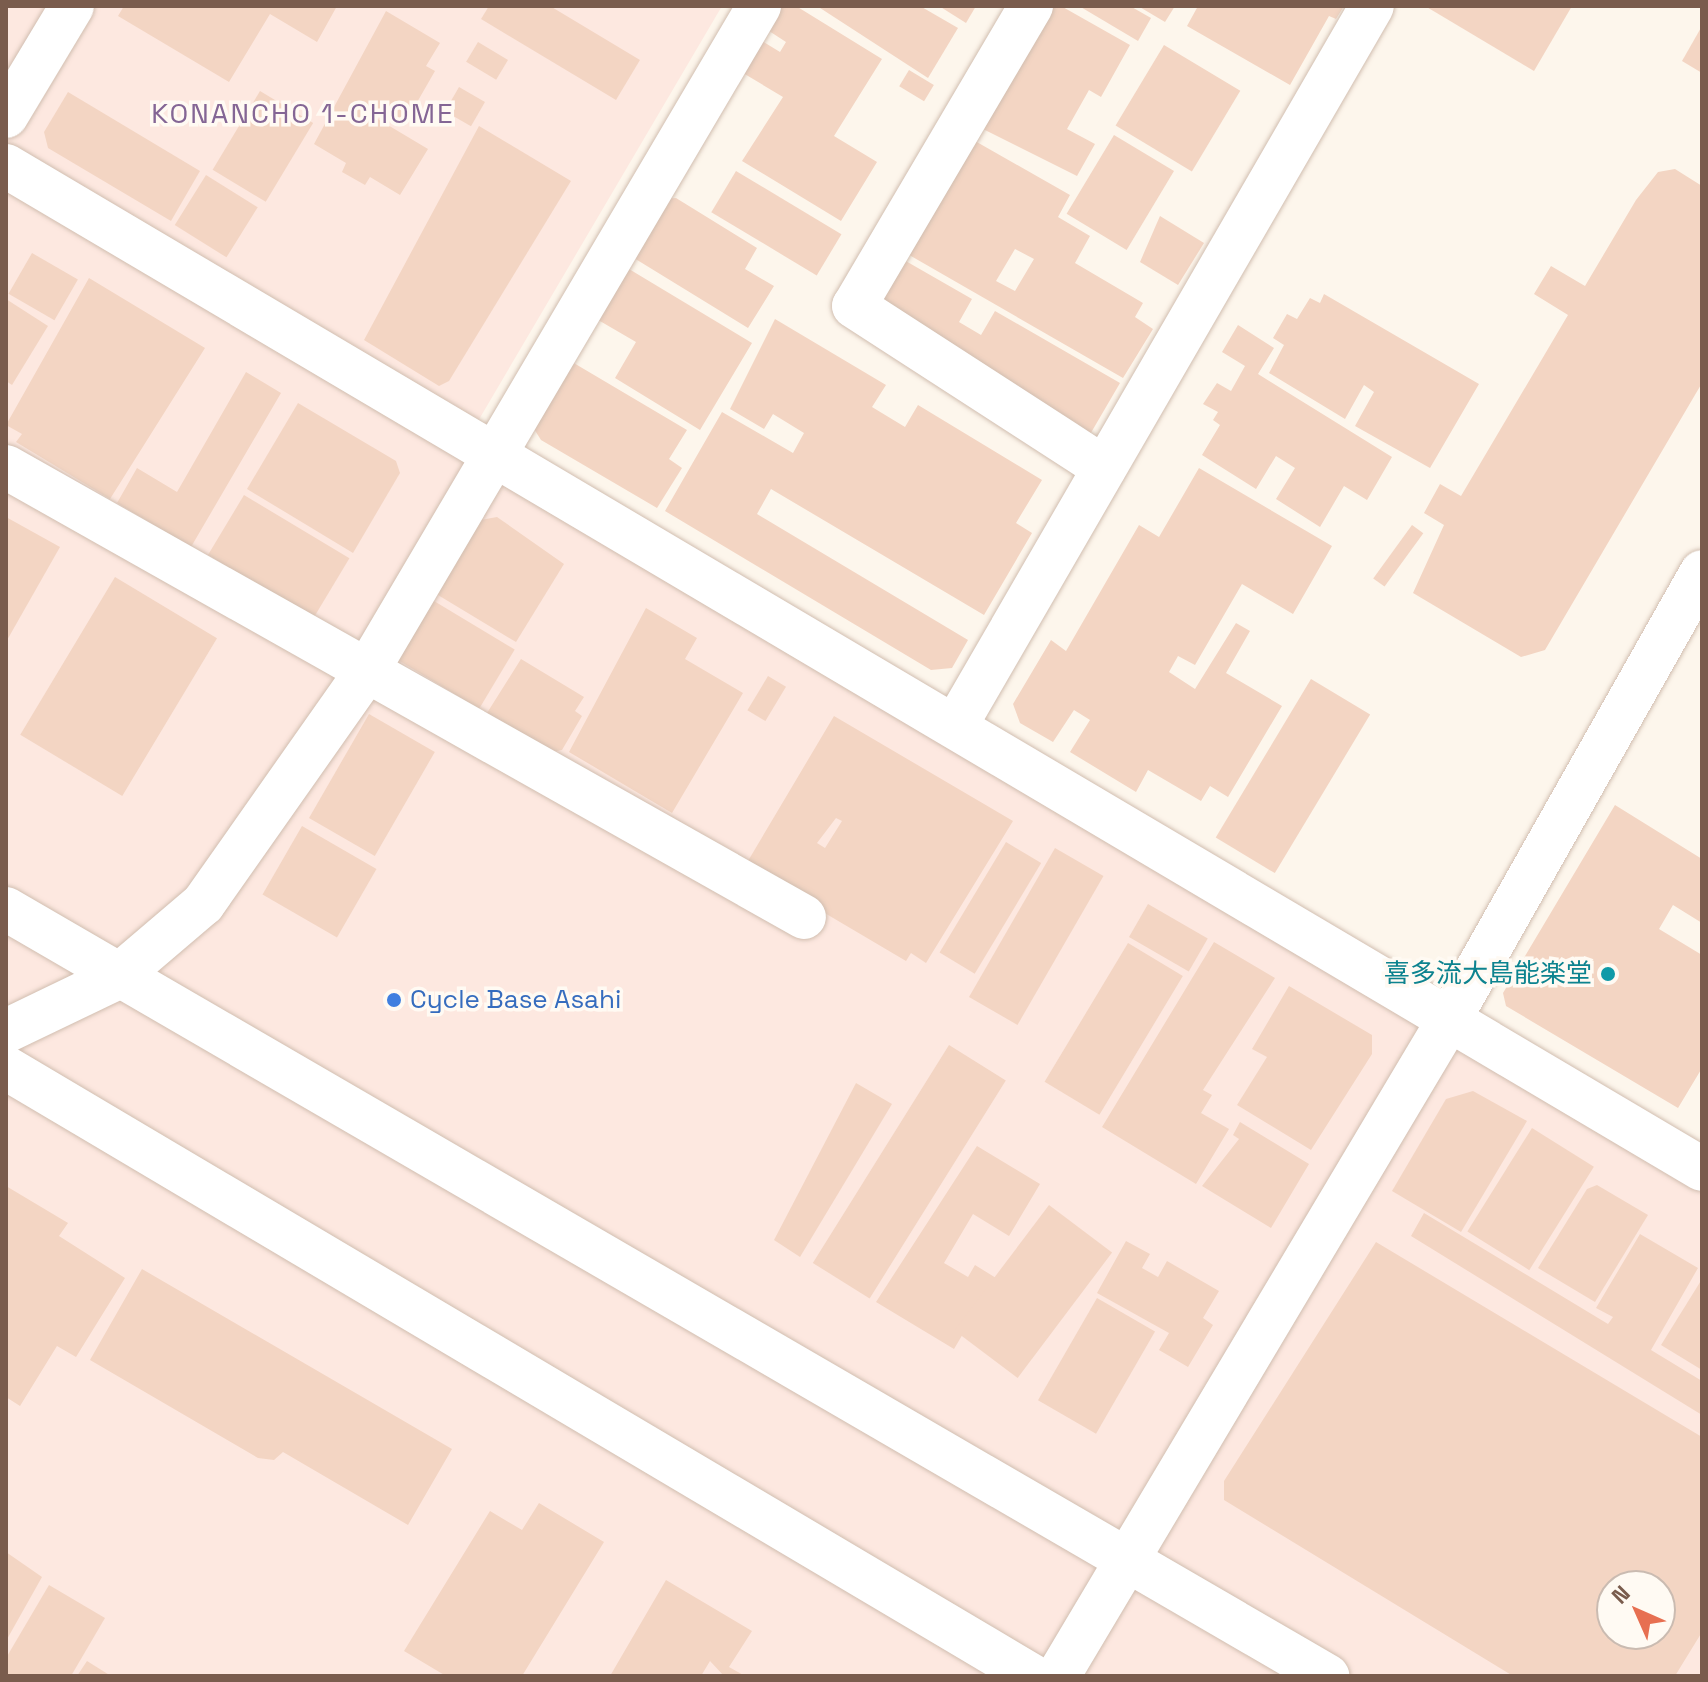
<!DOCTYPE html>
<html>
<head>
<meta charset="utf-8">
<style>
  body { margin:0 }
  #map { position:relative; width:1708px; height:1682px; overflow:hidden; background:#fdf6ec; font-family:"Space Grotesk","Noto Sans JP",sans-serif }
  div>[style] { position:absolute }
  .commercial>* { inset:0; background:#fde8e0 }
  .building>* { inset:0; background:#f3d5c3; transform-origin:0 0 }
  .roads { filter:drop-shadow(0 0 2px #d1beb0) drop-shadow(0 0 2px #d1beb0) }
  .minor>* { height:44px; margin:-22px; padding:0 22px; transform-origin:22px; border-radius:22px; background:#fff }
  .tertiary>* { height:44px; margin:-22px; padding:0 22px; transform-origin:22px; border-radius:22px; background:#fff }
  .dots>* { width:22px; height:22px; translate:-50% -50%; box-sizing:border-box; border:4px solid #fffaf3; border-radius:50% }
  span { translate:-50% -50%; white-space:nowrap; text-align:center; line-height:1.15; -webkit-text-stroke:7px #fffaf3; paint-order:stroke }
  .culture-label { font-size:26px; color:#0d838f }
  .right { translate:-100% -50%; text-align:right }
  .shop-label { font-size:26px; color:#366cbe }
  .left { translate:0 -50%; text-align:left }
  .neighbourhood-label { font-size:28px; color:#846695; letter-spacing:2px }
  .frame { position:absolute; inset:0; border:8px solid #7a5c4d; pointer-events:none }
  .north { position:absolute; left:1596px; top:1570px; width:80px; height:80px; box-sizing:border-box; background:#fffaf3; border:2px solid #cabbb1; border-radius:50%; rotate:315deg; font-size:22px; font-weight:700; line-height:32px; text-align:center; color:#7a5c4d }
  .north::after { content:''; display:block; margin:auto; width:28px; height:36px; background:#e76f51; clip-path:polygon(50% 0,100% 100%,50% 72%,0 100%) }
</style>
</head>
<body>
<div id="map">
  <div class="commercial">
    <i style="clip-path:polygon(evenodd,6px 6px,722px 6px,461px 450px,1702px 1182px,1702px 1676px,6px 1676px,6px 6px,1612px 1586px,1660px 1586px,1660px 1634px,1612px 1634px,1612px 1586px)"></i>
  </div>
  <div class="building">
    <i style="clip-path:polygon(124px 6px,337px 6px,317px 42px,270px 14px,229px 82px,118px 16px)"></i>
    <i style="clip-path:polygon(489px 6px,550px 6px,640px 60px,616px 100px,481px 19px)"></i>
    <i style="clip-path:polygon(780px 6px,796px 6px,882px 59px,834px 136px,877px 162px,841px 221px,742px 161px,783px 97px,743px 73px,762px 41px,780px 52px,786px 42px,766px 29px)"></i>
    <i style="clip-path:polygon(817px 6px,920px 6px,958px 28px,928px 78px)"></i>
    <i style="clip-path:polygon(939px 6px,976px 6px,966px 23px)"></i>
    <i style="clip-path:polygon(1036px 6px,1061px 6px,1130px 45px,1101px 97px,1089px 90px,1067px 129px,1095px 144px,1077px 176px,971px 123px)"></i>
    <i style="clip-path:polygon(1079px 6px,1130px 6px,1151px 18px,1138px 41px)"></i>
    <i style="clip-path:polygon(1138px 6px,1175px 6px,1165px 22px)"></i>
    <i style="clip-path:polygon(1198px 6px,1344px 6px,1336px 19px,1329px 16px,1290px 85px,1187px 26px)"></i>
    <i style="clip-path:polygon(1425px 6px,1572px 6px,1534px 71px)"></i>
    <i style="clip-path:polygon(386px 11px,440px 43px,426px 66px,435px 71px,404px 125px,380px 111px,376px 118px,428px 149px,400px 195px,370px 177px,365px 185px,342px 172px,346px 163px,314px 144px)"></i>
    <i style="clip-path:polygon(1702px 26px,1702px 73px,1682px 61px)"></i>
    <i style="left:478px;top:42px;width:35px;height:23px;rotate:31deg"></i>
    <i style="left:1164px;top:45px;width:89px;height:94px;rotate:31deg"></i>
    <i style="left:909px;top:70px;width:29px;height:19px;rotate:31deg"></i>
    <i style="left:459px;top:87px;width:30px;height:28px;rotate:30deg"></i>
    <i style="left:260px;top:91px;width:62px;height:92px;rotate:31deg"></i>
    <i style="clip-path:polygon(68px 92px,200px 171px,171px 221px,48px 148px,44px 132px)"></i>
    <i style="clip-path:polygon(479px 126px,571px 181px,449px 381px,439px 386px,364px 340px)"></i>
    <i style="clip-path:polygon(evenodd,961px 133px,1070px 195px,1058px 217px,1090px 236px,1075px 263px,1143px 303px,1135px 317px,1153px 329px,1123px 378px,904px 252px,961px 133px,1015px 249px,1034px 259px,1015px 291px,996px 281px,1015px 249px)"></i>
    <i style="left:1114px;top:135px;width:70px;height:92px;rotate:31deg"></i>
    <i style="clip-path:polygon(1675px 169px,1702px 186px,1702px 383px,1545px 650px,1521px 657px,1413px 593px,1444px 525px,1424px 513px,1440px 484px,1461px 496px,1568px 315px,1534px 294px,1551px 266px,1585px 286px,1636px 200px,1658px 172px)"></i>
    <i style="left:736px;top:171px;width:123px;height:48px;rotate:31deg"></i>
    <i style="left:206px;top:175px;width:61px;height:59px;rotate:32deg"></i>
    <i style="clip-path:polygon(676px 198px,757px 248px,745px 269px,774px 286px,748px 328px,629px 255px,664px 199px)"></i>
    <i style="clip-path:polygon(1160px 216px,1204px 243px,1178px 285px,1140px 262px)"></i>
    <i style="left:32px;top:253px;width:53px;height:47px;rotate:30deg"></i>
    <i style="clip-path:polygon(897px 256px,972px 299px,959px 322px,981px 335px,995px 311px,1120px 383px,1085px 443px,859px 308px)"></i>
    <i style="clip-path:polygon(624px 266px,752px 343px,700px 430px,615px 378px,636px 342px,593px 317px)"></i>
    <i style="clip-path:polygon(89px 278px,205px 348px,110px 499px,16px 442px,22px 434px,6px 425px)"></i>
    <i style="clip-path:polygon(1324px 294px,1479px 384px,1430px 468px,1355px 426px,1374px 392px,1364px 385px,1345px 419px,1269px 373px,1284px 345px,1273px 338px,1287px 314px,1297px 319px,1310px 298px,1320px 303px)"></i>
    <i style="clip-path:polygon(6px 299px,48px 326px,12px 385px,6px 381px)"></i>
    <i style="clip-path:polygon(775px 319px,886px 385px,872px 407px,905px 427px,918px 405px,1042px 480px,1016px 523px,1032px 533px,984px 615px,771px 489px,757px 514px,968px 640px,952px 668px,931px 670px,665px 511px,722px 412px,793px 453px,804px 433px,773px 414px,764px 429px,730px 409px)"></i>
    <i style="clip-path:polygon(1238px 325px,1274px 348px,1258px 374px,1392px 457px,1367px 500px,1344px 486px,1320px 527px,1276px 499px,1295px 468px,1276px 456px,1256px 489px,1202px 455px,1220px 425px,1213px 420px,1218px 412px,1203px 404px,1217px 383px,1231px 391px,1245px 366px,1222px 352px)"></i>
    <i style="clip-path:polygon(567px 359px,687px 430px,669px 459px,682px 468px,657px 508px,541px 440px,529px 421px)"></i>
    <i style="clip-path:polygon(246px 372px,281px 393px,191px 547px,117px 503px,137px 468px,177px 492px)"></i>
    <i style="clip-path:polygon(298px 403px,396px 461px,400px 473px,353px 553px,247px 489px)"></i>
    <i style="clip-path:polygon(1199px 468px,1332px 546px,1293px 614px,1242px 584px,1195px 665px,1178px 656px,1169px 672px,1195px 689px,1236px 623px,1250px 631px,1226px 673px,1282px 706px,1228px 797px,1210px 786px,1201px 801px,1148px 770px,1136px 792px,1070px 752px,1090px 720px,1074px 710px,1053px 742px,1020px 723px,1013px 704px,1051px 640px,1066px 651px,1139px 525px,1159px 537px)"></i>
    <i style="left:244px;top:495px;width:123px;height:70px;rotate:31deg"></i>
    <i style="clip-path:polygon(6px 517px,60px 547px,6px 642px)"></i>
    <i style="clip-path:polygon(497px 517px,564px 564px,516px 642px,433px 592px,475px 521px)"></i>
    <i style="left:1412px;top:525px;width:14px;height:66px;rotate:36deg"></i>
    <i style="left:115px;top:577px;width:119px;height:184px;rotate:31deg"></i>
    <i style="left:429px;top:598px;width:100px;height:69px;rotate:31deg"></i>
    <i style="clip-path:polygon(646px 608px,697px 638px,685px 659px,743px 693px,672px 813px,569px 752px)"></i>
    <i style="clip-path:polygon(521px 659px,584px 697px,575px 711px,582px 716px,562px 750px,552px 752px,487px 713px)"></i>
    <i style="left:768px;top:676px;width:21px;height:40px;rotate:31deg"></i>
    <i style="left:1311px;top:679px;width:69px;height:185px;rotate:31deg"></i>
    <i style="left:369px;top:714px;width:76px;height:120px;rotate:30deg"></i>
    <i style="clip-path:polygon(evenodd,834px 716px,1013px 821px,926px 963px,911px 953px,906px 961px,745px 866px,834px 716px,836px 818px,842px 821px,825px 848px,817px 843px,836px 818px)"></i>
    <i style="clip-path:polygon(1615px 805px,1702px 859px,1702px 923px,1673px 905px,1659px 929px,1702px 955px,1702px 1068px,1678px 1108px,1506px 1006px,1503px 993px)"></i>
    <i style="left:302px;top:826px;width:86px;height:79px;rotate:30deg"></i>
    <i style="left:1006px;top:842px;width:41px;height:129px;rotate:31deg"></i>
    <i style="left:1055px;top:848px;width:56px;height:172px;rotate:30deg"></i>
    <i style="left:1148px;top:904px;width:69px;height:38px;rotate:30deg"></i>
    <i style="clip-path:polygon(1214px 942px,1275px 978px,1203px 1090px,1212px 1095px,1201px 1113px,1229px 1129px,1196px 1184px,1102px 1127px)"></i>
    <i style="left:1128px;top:943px;width:64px;height:162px;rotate:31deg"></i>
    <i style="clip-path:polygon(1289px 986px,1372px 1035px,1372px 1054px,1311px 1150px,1237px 1105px,1267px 1057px,1252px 1049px)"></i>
    <i style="left:949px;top:1045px;width:67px;height:257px;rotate:32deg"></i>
    <i style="clip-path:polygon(856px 1083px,892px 1104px,800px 1257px,774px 1240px)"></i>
    <i style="clip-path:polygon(1473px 1091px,1527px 1121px,1461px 1232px,1392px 1191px,1446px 1099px)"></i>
    <i style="clip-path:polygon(1240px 1122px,1309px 1164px,1271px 1228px,1202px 1186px,1239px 1139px,1233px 1135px)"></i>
    <i style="left:1532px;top:1128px;width:73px;height:122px;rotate:32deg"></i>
    <i style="clip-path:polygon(977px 1146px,1040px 1184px,1009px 1236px,973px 1214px,944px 1263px,968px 1277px,975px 1265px,996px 1278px,954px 1349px,876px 1302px)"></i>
    <i style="clip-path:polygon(1597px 1185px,1648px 1215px,1595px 1302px,1538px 1268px,1587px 1189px)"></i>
    <i style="clip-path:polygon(6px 1186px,68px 1223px,59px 1236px,125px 1278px,76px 1357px,57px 1346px,20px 1406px,6px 1397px)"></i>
    <i style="left:1049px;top:1205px;width:79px;height:157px;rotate:37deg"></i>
    <i style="clip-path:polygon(1424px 1213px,1608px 1324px,1613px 1317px,1596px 1308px,1640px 1234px,1698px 1268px,1651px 1350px,1702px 1381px,1702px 1415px,1411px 1236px)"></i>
    <i style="clip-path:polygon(1126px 1241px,1150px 1254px,1142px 1268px,1158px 1277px,1167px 1261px,1219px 1291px,1203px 1318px,1213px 1325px,1188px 1367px,1159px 1350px,1169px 1333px,1097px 1293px)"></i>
    <i style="clip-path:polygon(evenodd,1376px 1242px,1702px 1437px,1702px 1632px,1675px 1676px,1513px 1676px,1224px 1500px,1224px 1481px,1376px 1242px,1612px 1586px,1660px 1586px,1660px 1634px,1612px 1634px,1612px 1586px)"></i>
    <i style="clip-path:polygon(142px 1269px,452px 1449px,408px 1525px,283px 1452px,274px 1460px,258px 1458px,90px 1360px)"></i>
    <i style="clip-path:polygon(1702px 1279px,1702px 1370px,1661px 1345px)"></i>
    <i style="left:1097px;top:1298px;width:67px;height:118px;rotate:30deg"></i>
    <i style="clip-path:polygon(539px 1503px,604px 1542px,522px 1676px,446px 1676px,404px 1651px,490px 1511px,522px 1530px)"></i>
    <i style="clip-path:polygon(6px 1552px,42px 1577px,6px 1641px)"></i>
    <i style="clip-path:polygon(666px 1580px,752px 1631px,729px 1667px,745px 1676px,724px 1676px,710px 1661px,701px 1676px,610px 1676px)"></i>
    <i style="clip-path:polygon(49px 1585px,105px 1618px,71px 1676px,6px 1676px,6px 1658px)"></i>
    <i style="clip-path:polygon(87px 1661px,111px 1676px,77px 1676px)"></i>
  </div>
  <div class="roads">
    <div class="minor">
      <i style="left:1031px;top:6px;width:348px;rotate:120.5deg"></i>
      <i style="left:854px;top:306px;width:298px;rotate:32.9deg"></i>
      <i style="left:6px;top:116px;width:128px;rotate:-59deg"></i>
      <i style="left:6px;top:166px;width:1970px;rotate:30.6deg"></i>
      <i style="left:6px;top:467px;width:916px;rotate:29.42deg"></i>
      <i style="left:957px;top:723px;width:828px;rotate:-59.94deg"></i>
      <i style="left:6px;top:1031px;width:122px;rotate:-25.7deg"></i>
      <i style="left:116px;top:978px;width:114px;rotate:-40.4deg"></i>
      <i style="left:203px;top:904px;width:285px;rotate:-54.9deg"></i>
      <i style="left:367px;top:671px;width:772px;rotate:-59.48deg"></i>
      <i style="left:1058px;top:1676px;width:766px;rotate:-59.22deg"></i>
      <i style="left:1450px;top:1018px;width:512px;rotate:-60.53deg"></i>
    </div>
    <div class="tertiary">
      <i style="left:6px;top:909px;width:1528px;rotate:30.14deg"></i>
      <i style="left:6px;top:1068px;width:1193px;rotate:30.65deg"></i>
    </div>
  </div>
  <div class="dots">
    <i style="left:1608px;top:974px;background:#0f9aa8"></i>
    <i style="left:394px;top:1000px;background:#3f7fe0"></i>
  </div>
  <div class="culture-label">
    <span class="right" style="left:1592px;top:974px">喜多流大島能楽堂</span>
  </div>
  <div class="shop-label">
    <span class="left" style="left:410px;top:1000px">Cycle Base Asahi</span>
  </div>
  <div class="neighbourhood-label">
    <span style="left:303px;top:113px">KONANCHO 1-CHOME</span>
  </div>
  <div class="frame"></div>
  <div class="north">N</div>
</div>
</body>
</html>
